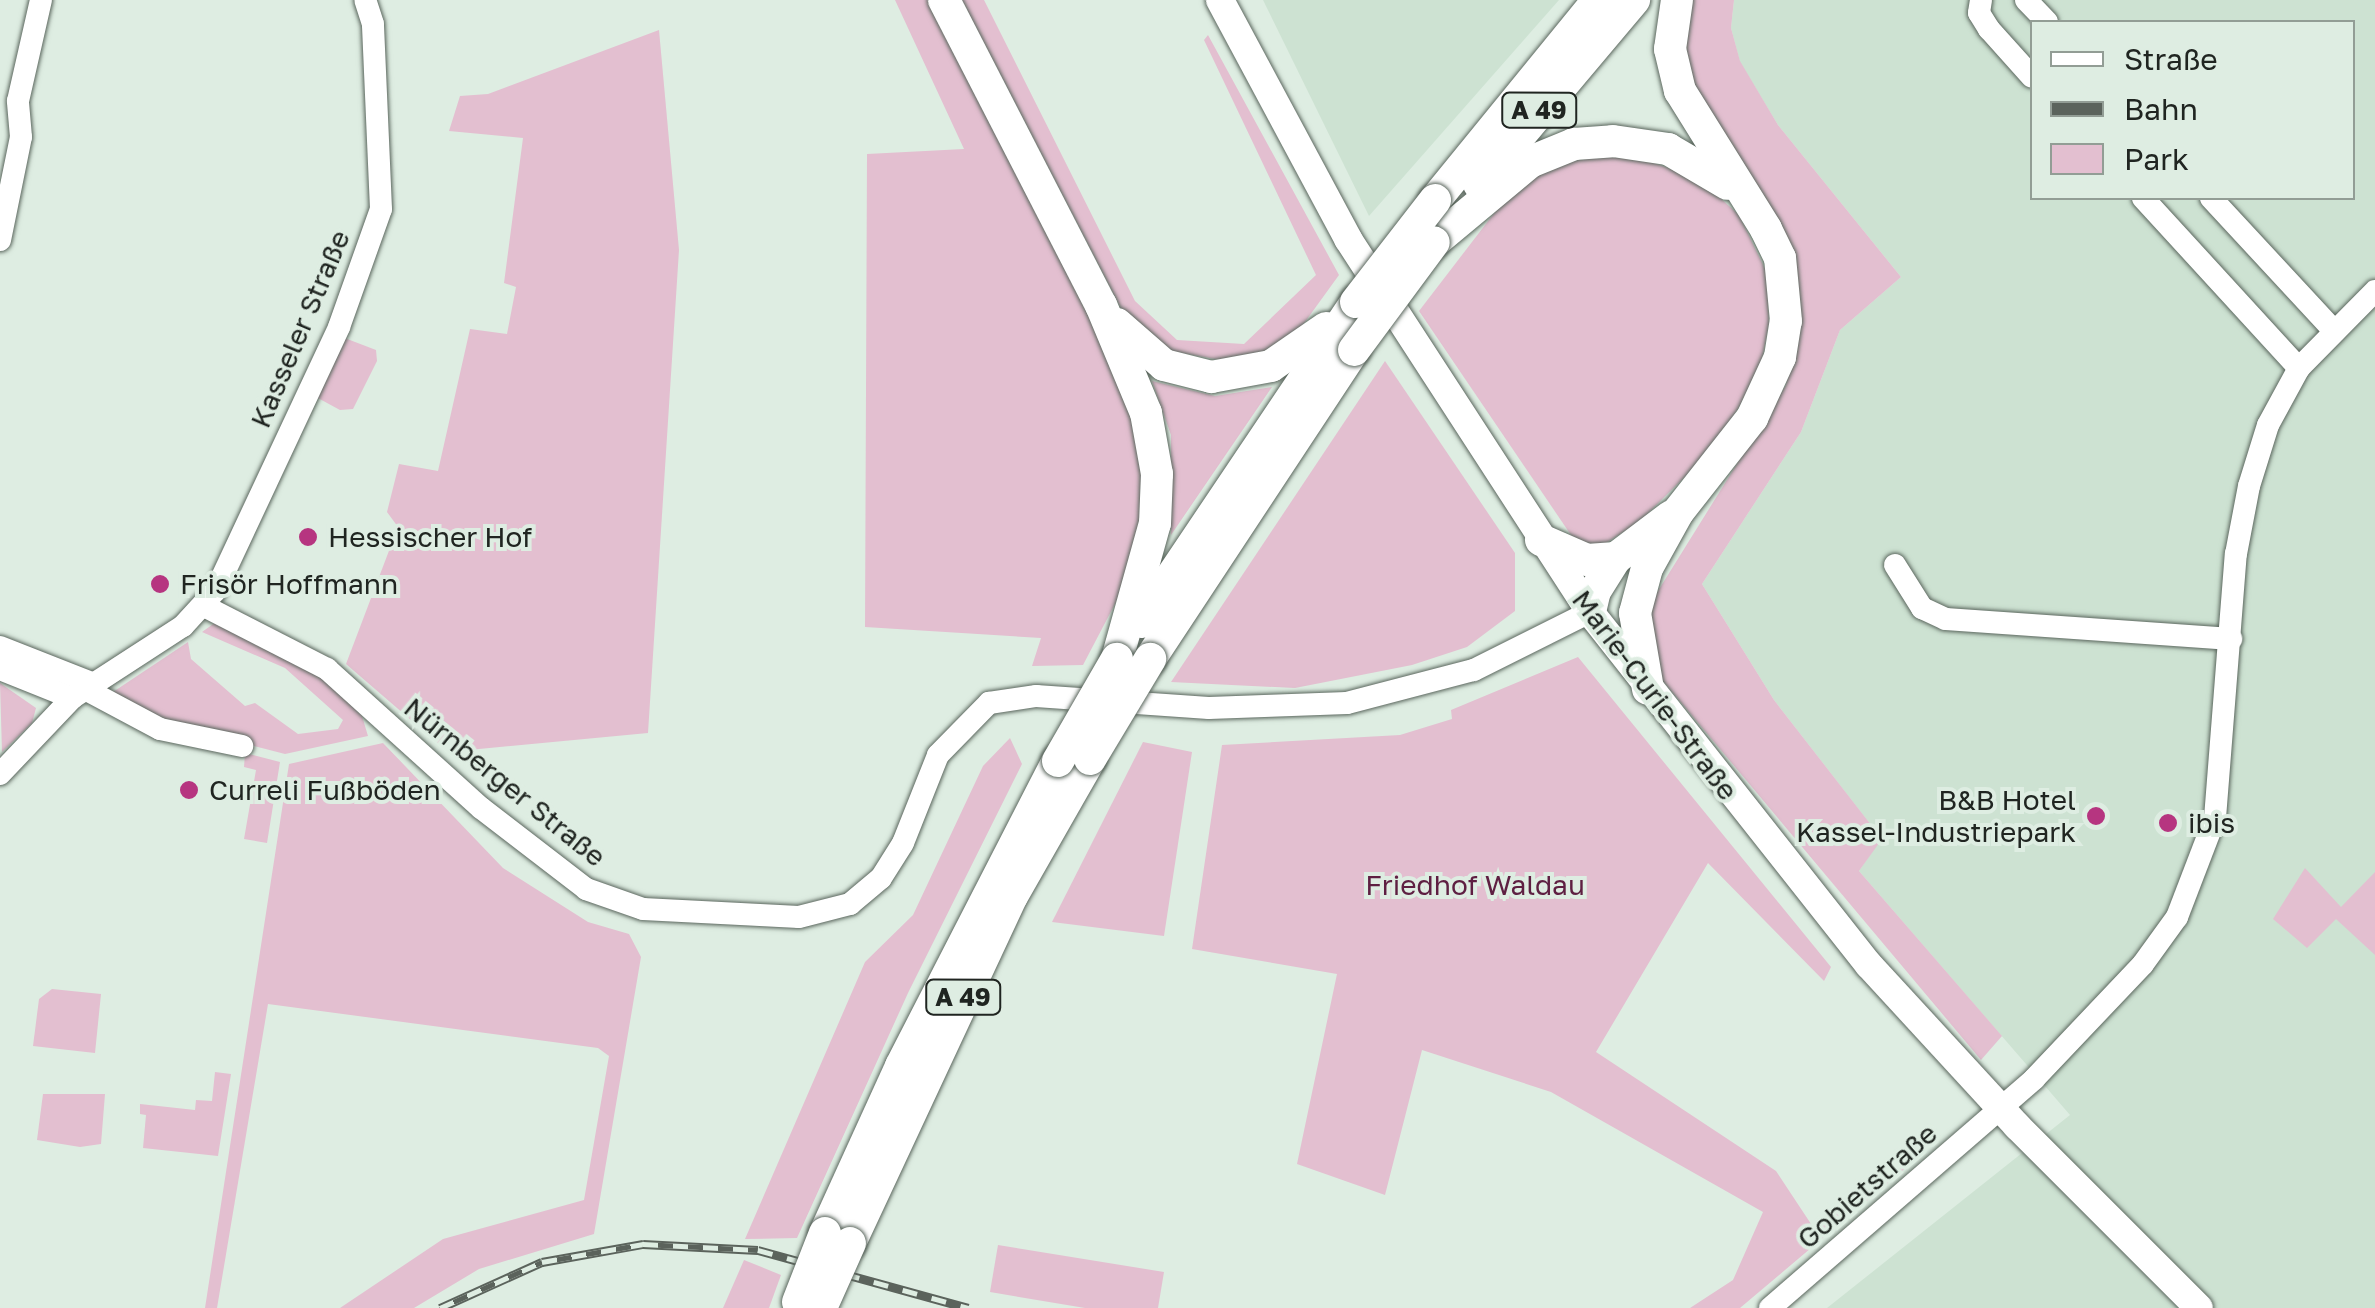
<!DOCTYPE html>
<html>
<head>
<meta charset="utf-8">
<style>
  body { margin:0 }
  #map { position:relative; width:2375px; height:1308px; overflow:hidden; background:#deede2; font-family:"Golos Text",sans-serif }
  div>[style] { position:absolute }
  .built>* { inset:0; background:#cde2d2 }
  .green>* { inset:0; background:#e3bfd0 }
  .roads { filter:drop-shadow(0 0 2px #5a665d) drop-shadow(0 0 2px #5a665d) }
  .minor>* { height:22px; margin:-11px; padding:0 11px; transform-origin:11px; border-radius:11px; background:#fff }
  .major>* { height:28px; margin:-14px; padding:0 14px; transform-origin:14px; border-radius:14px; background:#fff }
  .highway>* { height:32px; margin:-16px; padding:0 16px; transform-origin:16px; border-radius:16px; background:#fff }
  .rail>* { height:9px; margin-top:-4.5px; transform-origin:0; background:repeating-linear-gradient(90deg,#deede2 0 15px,#5b635c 0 30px); box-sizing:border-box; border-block:2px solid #5b635c }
  .bridges { filter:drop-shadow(0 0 2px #5a665d) drop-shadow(0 0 2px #5a665d) }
  .highway-bridge>* { height:32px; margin:-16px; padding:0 16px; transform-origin:16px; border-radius:16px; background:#fff }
  .dots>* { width:28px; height:28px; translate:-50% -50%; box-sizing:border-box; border:5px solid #deede2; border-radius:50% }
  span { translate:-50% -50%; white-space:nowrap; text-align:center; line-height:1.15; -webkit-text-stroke:8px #deede2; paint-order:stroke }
  .shield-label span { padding:2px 8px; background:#deede2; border:2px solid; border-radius:8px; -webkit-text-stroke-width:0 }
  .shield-label { font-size:25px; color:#202521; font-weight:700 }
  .street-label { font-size:28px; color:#202521 }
  .poi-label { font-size:28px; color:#202521 }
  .left { translate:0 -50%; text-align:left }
  .right { translate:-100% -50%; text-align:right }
  .park-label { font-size:28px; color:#5e1f42 }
  .legend { position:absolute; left:2030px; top:20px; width:325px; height:180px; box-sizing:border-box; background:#deede2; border:2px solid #929d95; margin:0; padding:12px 18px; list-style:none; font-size:30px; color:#202521 }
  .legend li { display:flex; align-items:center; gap:20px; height:50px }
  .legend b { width:50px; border:2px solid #929d95 }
</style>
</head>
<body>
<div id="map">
  <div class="built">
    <i style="clip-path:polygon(1263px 0,1559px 0,1369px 216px)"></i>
    <i style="clip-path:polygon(evenodd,1734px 0,2375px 0,2375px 1308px,1827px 1308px,2070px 1115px,1859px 871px,1881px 838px,1774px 700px,1702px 584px,1801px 432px,1840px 330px,1901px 277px,1778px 125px,1740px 62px,1731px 28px,1734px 0,2032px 22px,2352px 22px,2352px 198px,2032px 198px,2032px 22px)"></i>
  </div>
  <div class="green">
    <i style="clip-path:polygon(895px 0,928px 0,1113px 363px,1140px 435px,1146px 494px,1138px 560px,1083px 665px,1032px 666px,1041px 638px,865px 627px,867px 154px,964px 149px)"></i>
    <i style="clip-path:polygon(962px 0,984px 0,1135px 301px,1177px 340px,1244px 344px,1316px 275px,1204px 40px,1208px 35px,1339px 275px,1297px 333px,1243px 364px,1171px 351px,1123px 312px)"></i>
    <i style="clip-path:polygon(1688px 0,1734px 0,1731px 28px,1740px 61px,1778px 125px,1901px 277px,1840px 330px,1801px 432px,1702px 584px,1774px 700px,1882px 839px,1859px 871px,2002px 1036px,1981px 1060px,1657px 674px,1648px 607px,1786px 385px,1798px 331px,1684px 66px)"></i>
    <i style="clip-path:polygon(659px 30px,679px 250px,648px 733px,448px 752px,346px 664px,398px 527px,387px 512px,399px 464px,438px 471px,470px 329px,507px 334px,516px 287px,504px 283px,523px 138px,449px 131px,460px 96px,488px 94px)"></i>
    <i style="clip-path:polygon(1605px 156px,1651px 162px,1699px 179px,1739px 215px,1767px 273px,1769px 324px,1759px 375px,1712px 450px,1639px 522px,1601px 546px,1575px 541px,1419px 311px,1505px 199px,1553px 164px)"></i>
    <i style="clip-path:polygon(342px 337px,376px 350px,377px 361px,353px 409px,340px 410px,316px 397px)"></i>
    <i style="clip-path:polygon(1385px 361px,1515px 553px,1515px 611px,1467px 647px,1412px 665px,1295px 688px,1171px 682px)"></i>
    <i style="clip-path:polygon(1152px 381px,1215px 396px,1272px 387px,1171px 535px,1171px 435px)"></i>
    <i style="clip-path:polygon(216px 622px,323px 677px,362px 716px,368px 736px,285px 754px,159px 721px,113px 692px,188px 642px,191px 659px,245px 706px,255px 703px,298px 734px,338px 729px,343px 720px,285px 668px,202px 632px)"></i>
    <i style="clip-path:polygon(1578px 657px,1831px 967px,1824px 981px,1708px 863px,1596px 1052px,1776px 1171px,1815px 1230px,1911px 1152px,1914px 1161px,1740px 1308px,1690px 1308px,1733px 1280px,1763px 1212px,1551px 1092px,1422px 1050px,1385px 1195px,1297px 1164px,1337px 974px,1192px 949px,1222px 745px,1400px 735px,1452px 719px,1451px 710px)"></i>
    <i style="clip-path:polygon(0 683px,36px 708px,32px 723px,2px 752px)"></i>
    <i style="clip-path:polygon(1010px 738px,1022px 764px,908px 993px,797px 1238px,745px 1239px,865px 962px,913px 915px,983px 766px)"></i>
    <i style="clip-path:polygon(1143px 742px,1192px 752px,1164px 936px,1052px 922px)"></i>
    <i style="clip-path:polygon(383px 743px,503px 868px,588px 922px,629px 934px,641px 957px,594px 1234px,479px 1269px,414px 1308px,340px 1308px,443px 1239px,584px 1200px,609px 1056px,598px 1048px,268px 1004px,217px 1308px,205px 1308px,289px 764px)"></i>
    <i style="clip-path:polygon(245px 753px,280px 762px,267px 843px,244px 839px,256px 770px,244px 767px)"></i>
    <i style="clip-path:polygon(2305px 868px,2341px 907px,2375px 872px,2375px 955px,2336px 919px,2307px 948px,2273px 919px)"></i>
    <i style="clip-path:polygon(52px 989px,101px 994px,95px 1053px,33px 1046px,39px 999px)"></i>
    <i style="clip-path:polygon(215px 1072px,231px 1074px,218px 1156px,143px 1148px,146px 1115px,140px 1114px,140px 1104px,195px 1110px,196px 1100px,212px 1101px)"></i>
    <i style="clip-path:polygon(43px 1094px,105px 1094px,101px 1144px,80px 1147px,37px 1140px)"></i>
    <i style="clip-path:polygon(998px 1245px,1164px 1272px,1158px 1308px,1085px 1308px,990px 1292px)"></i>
    <i style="clip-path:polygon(744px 1260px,781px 1275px,769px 1308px,723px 1308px)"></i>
  </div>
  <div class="roads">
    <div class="minor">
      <i style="left:1981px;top:0;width:13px;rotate:99deg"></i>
      <i style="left:1979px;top:13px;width:19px;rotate:58deg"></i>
      <i style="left:1989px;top:29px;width:64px;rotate:48.1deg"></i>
      <i style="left:2026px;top:0;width:30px;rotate:46deg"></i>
      <i style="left:2143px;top:198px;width:231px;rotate:47.5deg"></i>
      <i style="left:2211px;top:198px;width:181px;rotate:47.2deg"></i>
      <i style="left:0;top:240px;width:105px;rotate:-78.5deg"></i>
      <i style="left:21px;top:137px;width:36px;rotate:-95deg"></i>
      <i style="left:18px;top:101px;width:104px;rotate:-77.2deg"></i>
      <i style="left:1895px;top:565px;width:51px;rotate:57.9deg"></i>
      <i style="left:1922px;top:608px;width:26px;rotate:25deg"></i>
      <i style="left:1946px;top:619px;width:286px;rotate:4deg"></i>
      <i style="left:206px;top:607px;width:136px;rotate:27.1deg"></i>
      <i style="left:327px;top:669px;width:207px;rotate:42.1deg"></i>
      <i style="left:481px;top:808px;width:133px;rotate:37.6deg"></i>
      <i style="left:586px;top:889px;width:60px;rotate:19.3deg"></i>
      <i style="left:643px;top:909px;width:156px;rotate:2.9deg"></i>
      <i style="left:799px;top:917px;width:53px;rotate:-14.3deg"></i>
      <i style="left:850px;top:904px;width:40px;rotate:-40deg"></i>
      <i style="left:881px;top:878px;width:41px;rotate:-57.8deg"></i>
      <i style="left:903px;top:843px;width:95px;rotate:-68.3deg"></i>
      <i style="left:938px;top:755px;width:73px;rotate:-45.6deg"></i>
      <i style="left:989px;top:703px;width:48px;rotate:-8.5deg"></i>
      <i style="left:1036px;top:696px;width:173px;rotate:4deg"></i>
      <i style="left:1209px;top:708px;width:138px;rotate:-2.1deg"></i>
      <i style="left:1347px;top:703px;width:131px;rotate:-14.6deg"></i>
      <i style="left:1474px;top:670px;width:130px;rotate:-26.6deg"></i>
      <i style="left:0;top:647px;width:99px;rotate:21.4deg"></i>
      <i style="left:0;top:669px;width:78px;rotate:21.9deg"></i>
      <i style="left:85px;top:689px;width:85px;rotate:28.1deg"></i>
      <i style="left:160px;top:729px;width:84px;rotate:11.7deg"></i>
      <i style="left:0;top:774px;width:105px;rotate:-46.5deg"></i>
      <i style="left:72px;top:698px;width:132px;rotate:-33deg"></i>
      <i style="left:183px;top:626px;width:49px;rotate:-47.5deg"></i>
      <i style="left:216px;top:590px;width:290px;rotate:-64.9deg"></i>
      <i style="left:339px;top:327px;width:125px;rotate:-70.4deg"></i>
      <i style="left:381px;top:209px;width:185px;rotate:-92.5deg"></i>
      <i style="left:373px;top:24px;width:25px;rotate:-108deg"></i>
      <i style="left:1770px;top:1308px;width:349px;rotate:-40.9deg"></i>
      <i style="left:2034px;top:1079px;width:158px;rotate:-46.5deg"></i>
      <i style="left:2143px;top:964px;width:58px;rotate:-54.1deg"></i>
      <i style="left:2177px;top:917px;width:106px;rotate:-69deg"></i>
      <i style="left:2215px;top:818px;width:265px;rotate:-85.5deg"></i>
      <i style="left:2236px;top:554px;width:69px;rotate:-79.2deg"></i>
      <i style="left:2249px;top:486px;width:64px;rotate:-72.7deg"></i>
      <i style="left:2268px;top:425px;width:65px;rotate:-61.5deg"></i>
      <i style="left:2299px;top:368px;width:108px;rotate:-45.4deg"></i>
    </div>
    <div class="major">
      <i style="left:1220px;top:0;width:271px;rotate:61.8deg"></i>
      <i style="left:1348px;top:239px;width:445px;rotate:57deg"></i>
      <i style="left:1590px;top:612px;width:450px;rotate:51.7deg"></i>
      <i style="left:1869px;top:965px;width:219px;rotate:47.4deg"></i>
      <i style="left:2017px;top:1126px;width:257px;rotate:45deg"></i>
    </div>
    <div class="highway">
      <i style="left:944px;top:0;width:343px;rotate:62.8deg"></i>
      <i style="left:1101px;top:305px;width:117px;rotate:67.4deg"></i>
      <i style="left:1146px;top:413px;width:62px;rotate:79.8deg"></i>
      <i style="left:1157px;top:474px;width:49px;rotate:92.3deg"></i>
      <i style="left:1155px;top:523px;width:141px;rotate:105.6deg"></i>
      <i style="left:1479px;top:184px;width:241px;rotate:-49.9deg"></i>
      <i style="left:1435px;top:200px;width:258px;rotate:-50.8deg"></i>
      <i style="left:1434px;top:242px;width:125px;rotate:-39.8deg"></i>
      <i style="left:1530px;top:162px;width:48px;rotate:-22.2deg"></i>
      <i style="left:1574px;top:144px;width:39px;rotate:-4deg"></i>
      <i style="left:1613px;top:141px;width:56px;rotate:8.3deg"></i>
      <i style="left:1668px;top:149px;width:69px;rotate:30.3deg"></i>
      <i style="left:1117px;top:324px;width:62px;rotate:41.1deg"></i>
      <i style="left:1164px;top:365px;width:49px;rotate:14.3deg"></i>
      <i style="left:1211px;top:377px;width:61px;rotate:-10.4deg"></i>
      <i style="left:1271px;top:366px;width:67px;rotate:-34.6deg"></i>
      <i style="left:1541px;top:540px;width:50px;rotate:23.5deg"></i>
      <i style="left:1587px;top:560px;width:29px;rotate:-4deg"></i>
      <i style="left:1590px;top:612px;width:22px;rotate:-77deg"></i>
      <i style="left:1595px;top:591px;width:39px;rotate:-58deg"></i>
      <i style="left:1616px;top:558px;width:68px;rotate:-37.2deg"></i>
      <i style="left:1141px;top:622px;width:386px;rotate:-56.1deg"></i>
      <i style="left:1150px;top:659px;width:370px;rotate:-56.6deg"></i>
      <i style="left:1648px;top:689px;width:77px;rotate:-99.7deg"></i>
      <i style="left:1635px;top:613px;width:47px;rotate:-75.1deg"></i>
      <i style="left:1647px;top:568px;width:64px;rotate:-61deg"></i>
      <i style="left:1678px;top:512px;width:120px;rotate:-51.8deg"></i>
      <i style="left:1752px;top:418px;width:67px;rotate:-65.3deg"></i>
      <i style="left:1780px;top:357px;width:36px;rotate:-81deg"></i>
      <i style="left:1786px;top:321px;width:63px;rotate:-95.4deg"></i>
      <i style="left:1780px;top:258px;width:32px;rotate:-116deg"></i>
      <i style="left:1766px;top:229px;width:163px;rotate:-121.9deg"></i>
      <i style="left:1680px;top:91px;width:43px;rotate:-103.4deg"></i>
      <i style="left:1670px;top:49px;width:49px;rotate:-81.9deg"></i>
      <i style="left:825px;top:1233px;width:183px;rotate:-65.5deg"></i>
      <i style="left:901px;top:1066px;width:343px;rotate:-62.8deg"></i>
      <i style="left:850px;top:1243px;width:383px;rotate:-65deg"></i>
      <i style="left:1012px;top:896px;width:158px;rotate:-60.3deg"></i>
    </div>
  </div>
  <div class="rail">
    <i style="left:440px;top:1308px;width:112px;rotate:-24.3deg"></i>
    <i style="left:542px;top:1262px;width:103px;rotate:-10.1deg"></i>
    <i style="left:643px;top:1244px;width:115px;rotate:3deg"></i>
    <i style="left:758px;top:1250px;width:218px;rotate:15.4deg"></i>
  </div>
  <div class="bridges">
    <div class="highway-bridge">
      <i style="left:1356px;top:302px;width:129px;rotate:-52.2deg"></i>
      <i style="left:1354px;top:350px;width:134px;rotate:-53.5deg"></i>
      <i style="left:1090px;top:759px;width:117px;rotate:-59deg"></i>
      <i style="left:1058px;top:761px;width:118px;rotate:-60deg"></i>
      <i style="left:798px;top:1302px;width:74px;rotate:-68.6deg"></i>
      <i style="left:821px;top:1308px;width:71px;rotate:-66deg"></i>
    </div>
  </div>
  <div class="dots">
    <i style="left:308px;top:537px;background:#b63580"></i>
    <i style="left:160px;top:584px;background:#b63580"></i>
    <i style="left:189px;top:790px;background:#b63580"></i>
    <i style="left:2096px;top:816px;background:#b63580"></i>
    <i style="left:2168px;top:823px;background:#b63580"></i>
  </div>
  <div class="shield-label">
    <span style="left:1539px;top:110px">A 49</span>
    <span style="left:963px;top:997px">A 49</span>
  </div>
  <div class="street-label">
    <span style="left:300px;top:329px;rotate:-67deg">Kasseler Straße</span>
    <span style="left:1655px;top:695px;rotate:53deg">Marie-Curie-Straße</span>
    <span style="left:505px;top:782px;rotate:39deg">Nürnberger Straße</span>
    <span style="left:1867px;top:1186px;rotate:-41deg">Gobietstraße</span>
  </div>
  <div class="poi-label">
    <span class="left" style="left:328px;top:537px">Hessischer Hof</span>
    <span class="left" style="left:180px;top:584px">Frisör Hoffmann</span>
    <span class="left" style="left:209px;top:790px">Curreli Fußböden</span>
    <span class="right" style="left:2076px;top:816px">B&amp;B Hotel<br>Kassel-Industriepark</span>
    <span class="left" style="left:2188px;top:823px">ibis</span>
  </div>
  <div class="park-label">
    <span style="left:1475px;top:885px">Friedhof Waldau</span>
  </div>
  <ul class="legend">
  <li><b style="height:12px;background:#fff"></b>Straße</li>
  <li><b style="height:12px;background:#5b635c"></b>Bahn</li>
  <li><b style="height:28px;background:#e3bfd0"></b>Park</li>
  </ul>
</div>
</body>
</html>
